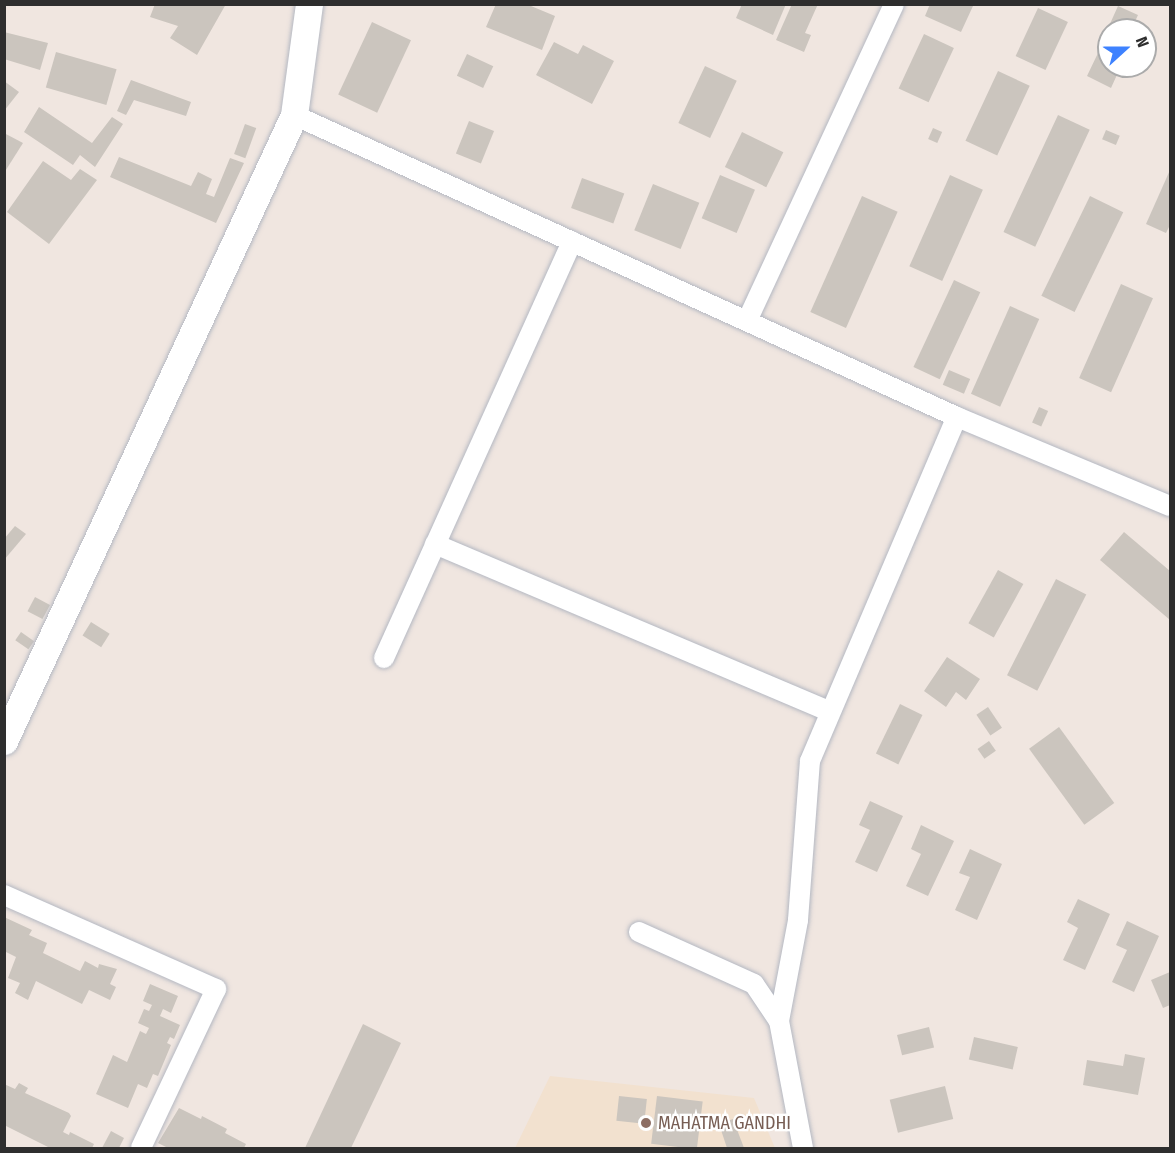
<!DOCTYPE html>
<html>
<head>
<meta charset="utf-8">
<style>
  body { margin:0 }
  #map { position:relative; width:1175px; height:1153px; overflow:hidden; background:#f0e6e0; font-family:"Fira Sans Condensed",sans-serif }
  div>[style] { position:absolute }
  .education>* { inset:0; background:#f2e1cf }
  .building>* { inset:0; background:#cbc5be; transform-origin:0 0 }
  .roads { filter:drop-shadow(0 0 2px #b4b8c2) drop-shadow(0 0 2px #b4b8c2) }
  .street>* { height:20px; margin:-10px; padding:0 10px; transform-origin:10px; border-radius:10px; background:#fff }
  .secondary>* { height:27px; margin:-13.5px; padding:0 13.5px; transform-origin:13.5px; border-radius:13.5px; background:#fff }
  .dots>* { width:16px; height:16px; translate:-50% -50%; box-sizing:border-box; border:3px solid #fff; border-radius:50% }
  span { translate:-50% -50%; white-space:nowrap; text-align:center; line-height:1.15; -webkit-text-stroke:4.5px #fff; paint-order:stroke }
  .education-label { font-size:18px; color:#785e54 }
  .left { translate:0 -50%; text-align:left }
  .frame { position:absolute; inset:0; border:6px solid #2e2e2e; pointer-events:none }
  .north { position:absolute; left:1097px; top:18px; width:60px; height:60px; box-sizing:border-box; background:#fff; border:2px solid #ababab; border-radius:50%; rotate:69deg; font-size:16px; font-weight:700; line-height:24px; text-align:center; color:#2e2e2e }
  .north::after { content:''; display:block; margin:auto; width:21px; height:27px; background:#3e82ff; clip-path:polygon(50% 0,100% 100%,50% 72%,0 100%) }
</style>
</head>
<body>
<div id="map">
  <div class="education">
    <i style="clip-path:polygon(550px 1076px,754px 1098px,775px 1148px,515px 1148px)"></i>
  </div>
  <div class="building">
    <i style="clip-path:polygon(155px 4px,226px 4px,197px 55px,170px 38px,178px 26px,150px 17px)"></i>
    <i style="clip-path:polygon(496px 4px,532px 4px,531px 6px,555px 16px,542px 50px,486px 27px)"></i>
    <i style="clip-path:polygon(742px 4px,786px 4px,773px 35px,736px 18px)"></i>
    <i style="clip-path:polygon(792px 4px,818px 4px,805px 33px,811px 35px,804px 52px,776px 40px)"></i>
    <i style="clip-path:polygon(930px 4px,970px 4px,973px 6px,961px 32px,925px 16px)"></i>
    <i style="clip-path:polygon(1118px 6px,1138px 15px,1131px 30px,1109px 30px,1109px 50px,1100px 46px)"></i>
    <i style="left:1038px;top:8px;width:33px;height:53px;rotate:25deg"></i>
    <i style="left:372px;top:22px;width:43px;height:80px;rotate:25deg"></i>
    <i style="clip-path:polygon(4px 32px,48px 43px,40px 70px,4px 59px)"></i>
    <i style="left:924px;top:34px;width:33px;height:60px;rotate:25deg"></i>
    <i style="clip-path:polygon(554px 42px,578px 54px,583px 45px,614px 61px,592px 104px,536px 75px)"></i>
    <i style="left:56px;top:52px;width:63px;height:37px;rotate:16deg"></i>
    <i style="clip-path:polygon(1098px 53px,1109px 58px,1109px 66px,1121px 66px,1111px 88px,1087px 76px)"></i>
    <i style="left:467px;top:54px;width:29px;height:24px;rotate:25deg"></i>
    <i style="left:705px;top:66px;width:35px;height:63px;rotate:25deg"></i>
    <i style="left:998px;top:71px;width:35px;height:77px;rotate:25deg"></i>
    <i style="clip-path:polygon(131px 80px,191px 102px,186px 116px,134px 100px,126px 115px,117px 111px)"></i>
    <i style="clip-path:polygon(4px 81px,19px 92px,4px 111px)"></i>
    <i style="clip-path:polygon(39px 107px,92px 143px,112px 117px,123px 124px,95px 167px,80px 155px,73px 165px,24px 132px)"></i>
    <i style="left:1058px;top:115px;width:35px;height:129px;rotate:25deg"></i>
    <i style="left:469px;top:121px;width:27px;height:35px;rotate:22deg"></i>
    <i style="left:245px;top:124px;width:12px;height:32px;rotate:20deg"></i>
    <i style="left:933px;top:128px;width:10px;height:12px;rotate:24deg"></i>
    <i style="left:1106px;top:130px;width:15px;height:10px;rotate:23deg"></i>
    <i style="left:742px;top:132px;width:46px;height:39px;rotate:26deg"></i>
    <i style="clip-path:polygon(4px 133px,23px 143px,4px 173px)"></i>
    <i style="clip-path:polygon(119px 157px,191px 186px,198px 172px,212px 179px,206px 194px,214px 197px,230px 158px,244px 163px,216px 223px,110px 177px)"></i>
    <i style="clip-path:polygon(43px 161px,71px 180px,80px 169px,97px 180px,49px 244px,7px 212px)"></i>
    <i style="clip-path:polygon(1170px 170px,1170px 225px,1166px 233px,1146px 224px)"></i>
    <i style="left:720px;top:175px;width:38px;height:47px;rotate:23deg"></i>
    <i style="left:950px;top:175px;width:36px;height:100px;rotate:24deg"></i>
    <i style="left:582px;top:178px;width:45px;height:32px;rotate:20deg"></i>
    <i style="left:653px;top:184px;width:50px;height:50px;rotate:22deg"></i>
    <i style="left:862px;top:196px;width:39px;height:127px;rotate:24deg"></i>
    <i style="left:1090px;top:196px;width:37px;height:111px;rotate:26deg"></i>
    <i style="left:954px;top:280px;width:29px;height:96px;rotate:25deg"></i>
    <i style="left:1121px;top:284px;width:35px;height:103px;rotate:24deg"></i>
    <i style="left:1010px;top:306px;width:32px;height:96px;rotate:24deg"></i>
    <i style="left:949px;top:370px;width:23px;height:16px;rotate:23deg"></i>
    <i style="left:1039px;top:407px;width:10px;height:17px;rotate:24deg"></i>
    <i style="clip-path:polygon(15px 526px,26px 534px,4px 560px,4px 539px)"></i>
    <i style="clip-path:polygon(1124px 532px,1170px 571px,1170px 620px,1100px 560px)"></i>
    <i style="left:998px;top:570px;width:29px;height:61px;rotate:29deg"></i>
    <i style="left:1056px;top:579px;width:34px;height:108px;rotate:27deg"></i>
    <i style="left:35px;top:597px;width:17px;height:16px;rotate:28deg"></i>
    <i style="left:91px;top:622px;width:22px;height:16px;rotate:32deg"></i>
    <i style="left:21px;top:632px;width:16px;height:10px;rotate:35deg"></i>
    <i style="clip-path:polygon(947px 657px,980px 679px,966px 700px,956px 692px,946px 707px,924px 691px)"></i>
    <i style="left:900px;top:704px;width:25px;height:55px;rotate:26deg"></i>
    <i style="left:988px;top:707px;width:25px;height:14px;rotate:56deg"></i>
    <i style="left:1059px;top:727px;width:94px;height:37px;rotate:54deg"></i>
    <i style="left:989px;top:741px;width:12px;height:14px;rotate:55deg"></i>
    <i style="clip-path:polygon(870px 801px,903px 816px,877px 872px,855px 862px,870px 830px,859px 825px)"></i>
    <i style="clip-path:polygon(921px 825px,954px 841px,928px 896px,906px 886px,921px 854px,911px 849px)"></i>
    <i style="clip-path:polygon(970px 849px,1002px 864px,977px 920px,955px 910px,970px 877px,959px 873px)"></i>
    <i style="clip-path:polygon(1078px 899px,1110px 914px,1085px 970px,1063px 960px,1078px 928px,1067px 922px)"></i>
    <i style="clip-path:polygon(4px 917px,32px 930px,29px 935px,47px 943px,43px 953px,80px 971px,85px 961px,98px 968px,99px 964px,117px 969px,110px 984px,116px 987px,110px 1000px,89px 990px,82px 1004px,36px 981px,28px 1000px,15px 993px,20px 983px,8px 978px,16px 957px,4px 951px)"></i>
    <i style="clip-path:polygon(1127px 921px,1159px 936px,1134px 992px,1112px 982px,1127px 950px,1116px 945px)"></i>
    <i style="clip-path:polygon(1170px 972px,1170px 1005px,1163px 1008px,1151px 980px)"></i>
    <i style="clip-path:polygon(150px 984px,178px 996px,171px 1013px,163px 1009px,160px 1016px,180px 1025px,174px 1039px,170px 1037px,167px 1043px,171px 1045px,158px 1076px,153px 1074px,147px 1088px,138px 1084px,128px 1108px,96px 1094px,113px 1055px,127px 1062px,140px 1031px,146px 1034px,149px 1028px,138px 1023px,144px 1009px,149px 1011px,152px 1005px,143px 1001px)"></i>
    <i style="clip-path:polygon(363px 1024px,401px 1043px,351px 1148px,305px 1148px)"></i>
    <i style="left:929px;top:1027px;width:21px;height:33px;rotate:76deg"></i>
    <i style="left:974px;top:1037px;width:45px;height:23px;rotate:13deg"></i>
    <i style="clip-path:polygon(1125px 1054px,1145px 1058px,1138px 1095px,1083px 1085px,1087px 1060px,1123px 1066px)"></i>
    <i style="clip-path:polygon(19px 1083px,28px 1088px,25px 1093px,69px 1113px,71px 1116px,63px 1132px,69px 1135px,70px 1132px,94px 1144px,92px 1148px,50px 1148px,4px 1125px,4px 1084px,15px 1089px)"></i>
    <i style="left:945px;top:1086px;width:34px;height:57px;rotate:76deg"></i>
    <i style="left:619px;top:1096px;width:28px;height:25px;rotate:6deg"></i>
    <i style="left:657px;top:1096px;width:46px;height:48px;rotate:7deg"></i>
    <i style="clip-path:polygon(179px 1108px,201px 1119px,202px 1116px,227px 1129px,225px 1133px,246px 1144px,244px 1148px,168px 1148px,158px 1143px)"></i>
    <i style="clip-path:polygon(733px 1119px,744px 1148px,727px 1148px,719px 1124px)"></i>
    <i style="clip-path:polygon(111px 1131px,124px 1138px,119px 1148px,102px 1148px)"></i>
  </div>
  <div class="roads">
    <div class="street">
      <i style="left:294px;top:115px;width:729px;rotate:24.49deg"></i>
      <i style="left:957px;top:417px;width:231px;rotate:22.7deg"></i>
      <i style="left:747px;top:321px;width:349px;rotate:-65.1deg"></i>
      <i style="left:435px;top:544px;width:429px;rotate:23deg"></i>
      <i style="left:384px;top:658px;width:457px;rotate:-65.7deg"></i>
      <i style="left:4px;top:895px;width:232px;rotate:23.9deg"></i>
      <i style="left:216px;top:989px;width:176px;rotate:115.3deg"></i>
      <i style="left:639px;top:932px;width:126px;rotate:24.3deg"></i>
      <i style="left:754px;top:984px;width:45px;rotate:56deg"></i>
      <i style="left:779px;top:1021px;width:129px;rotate:79.3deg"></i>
      <i style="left:779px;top:1021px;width:103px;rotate:-79.3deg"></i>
      <i style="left:798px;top:920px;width:159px;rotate:-85.7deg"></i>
      <i style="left:810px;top:761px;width:374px;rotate:-66.9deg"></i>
    </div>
    <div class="secondary">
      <i style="left:4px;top:741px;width:690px;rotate:-65.14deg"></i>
      <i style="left:294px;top:115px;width:112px;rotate:-82.3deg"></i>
    </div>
  </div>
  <div class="dots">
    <i style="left:646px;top:1123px;background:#8d6e63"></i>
  </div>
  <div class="education-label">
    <span class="left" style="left:658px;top:1123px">MAHATMA GANDHI</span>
  </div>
  <div class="frame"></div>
  <div class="north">N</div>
</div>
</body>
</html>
